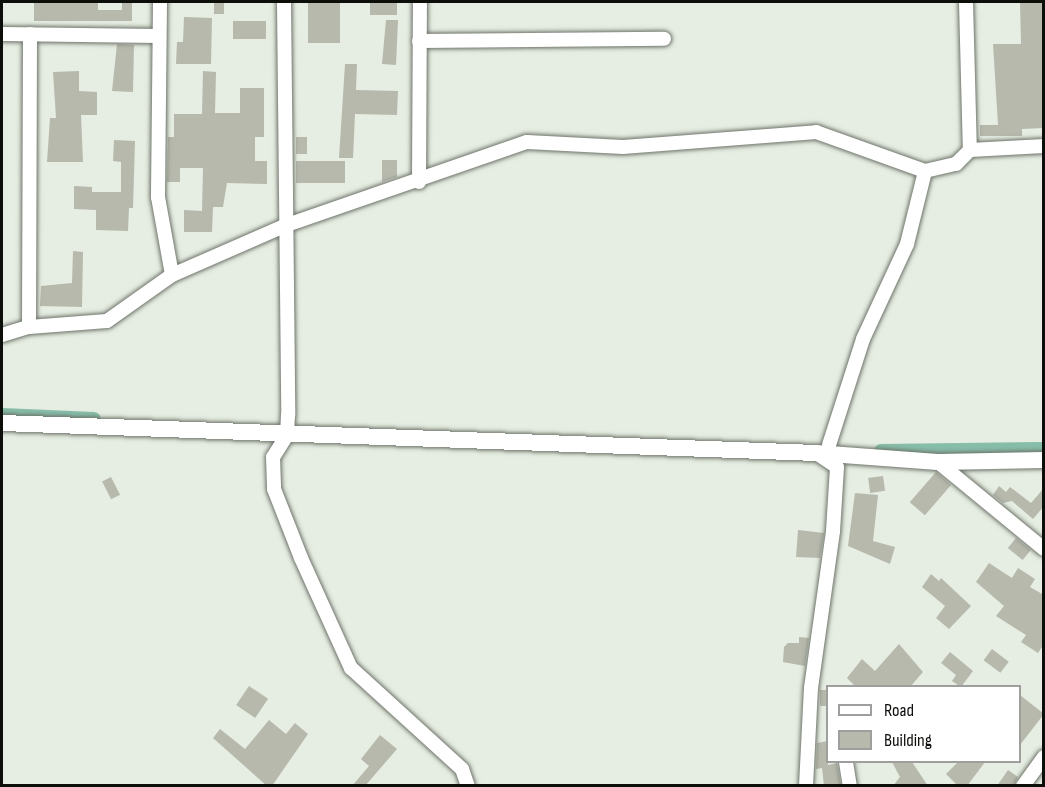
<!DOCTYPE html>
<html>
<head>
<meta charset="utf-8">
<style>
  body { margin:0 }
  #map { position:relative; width:1045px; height:787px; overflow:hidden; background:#e6ede2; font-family:"Sofia Sans Condensed",sans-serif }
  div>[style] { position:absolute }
  .canal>* { height:14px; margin:-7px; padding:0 7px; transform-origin:7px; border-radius:7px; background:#87beaa }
  .building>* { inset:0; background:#b7b9ad; transform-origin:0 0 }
  .roads { filter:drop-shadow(0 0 2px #6e746a) drop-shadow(0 0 2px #6e746a) }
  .minor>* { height:14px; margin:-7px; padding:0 7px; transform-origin:7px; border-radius:7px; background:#fff }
  .tertiary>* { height:16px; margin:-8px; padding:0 8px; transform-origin:8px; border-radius:8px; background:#fff }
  span { translate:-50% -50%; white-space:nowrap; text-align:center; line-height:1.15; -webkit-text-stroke:4.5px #fff; paint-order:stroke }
  .frame { position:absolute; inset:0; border:3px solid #0c0e0a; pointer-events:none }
  .legend { position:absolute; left:826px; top:685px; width:195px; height:78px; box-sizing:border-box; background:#fff; border:2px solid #9e9f9d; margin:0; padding:8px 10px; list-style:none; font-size:18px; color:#0c0e0a }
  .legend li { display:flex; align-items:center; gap:12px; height:30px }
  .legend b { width:30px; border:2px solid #9e9f9d }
</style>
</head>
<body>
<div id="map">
  <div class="canal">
    <i style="left:2px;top:415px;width:92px;rotate:2.5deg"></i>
    <i style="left:881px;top:451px;width:163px;rotate:-0.7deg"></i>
  </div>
  <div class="building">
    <i style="clip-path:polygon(34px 2px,98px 2px,98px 10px,122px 10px,122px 2px,132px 2px,132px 21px,34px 21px)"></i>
    <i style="left:214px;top:2px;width:10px;height:12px"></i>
    <i style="left:308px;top:2px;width:32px;height:41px"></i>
    <i style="left:370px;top:2px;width:27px;height:13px"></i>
    <i style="clip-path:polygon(1020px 2px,1044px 2px,1044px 128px,1022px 129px,1022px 136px,980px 136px,980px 125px,998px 125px,993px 44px,1021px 44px)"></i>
    <i style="clip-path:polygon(184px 17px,212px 18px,211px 64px,176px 64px,177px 42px,183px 42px)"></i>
    <i style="clip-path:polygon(386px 20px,398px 20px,396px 65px,382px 64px)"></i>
    <i style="left:233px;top:21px;width:33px;height:18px"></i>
    <i style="clip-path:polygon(117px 44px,134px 45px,133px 92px,112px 91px)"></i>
    <i style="clip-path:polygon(345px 64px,357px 64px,356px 90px,398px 91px,397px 115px,355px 114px,353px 158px,339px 158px)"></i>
    <i style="clip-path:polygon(79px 71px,79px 91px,97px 92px,97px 115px,81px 115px,83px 162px,47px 162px,50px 118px,56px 118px,53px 72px)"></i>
    <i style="clip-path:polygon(203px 71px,216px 72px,215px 113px,240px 113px,240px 88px,264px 88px,264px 137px,255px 137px,255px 161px,267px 161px,267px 184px,227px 183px,223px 207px,213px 207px,212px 232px,184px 232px,184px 210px,202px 211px,203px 168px,180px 168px,180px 182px,167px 182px,168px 137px,174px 137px,174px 114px,202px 114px)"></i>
    <i style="left:296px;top:137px;width:11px;height:17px"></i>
    <i style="clip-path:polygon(114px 140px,135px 141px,133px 208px,129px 208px,128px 231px,96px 230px,96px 210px,74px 209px,74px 186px,92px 187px,92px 192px,121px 192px,121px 162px,113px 161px)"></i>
    <i style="clip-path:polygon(382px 160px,397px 160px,397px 177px,382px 182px)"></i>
    <i style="left:296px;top:161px;width:49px;height:22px"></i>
    <i style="clip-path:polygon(73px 251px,83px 252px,82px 307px,40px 306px,41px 286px,72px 283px)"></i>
    <i style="left:936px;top:472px;width:20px;height:40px;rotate:41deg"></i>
    <i style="left:883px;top:476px;width:15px;height:15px;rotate:82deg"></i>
    <i style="left:111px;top:477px;width:20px;height:10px;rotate:63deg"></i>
    <i style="clip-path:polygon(999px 486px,1006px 492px,1010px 487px,1031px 503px,1044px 488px,1044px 506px,1033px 519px,1012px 501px,1003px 503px,993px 495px)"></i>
    <i style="clip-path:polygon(855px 493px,878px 495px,873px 541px,895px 547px,890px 564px,848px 546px)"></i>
    <i style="clip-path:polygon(798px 530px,824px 533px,820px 558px,796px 557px)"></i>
    <i style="left:1016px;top:538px;width:19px;height:13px;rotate:39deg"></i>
    <i style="clip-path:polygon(989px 563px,1012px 578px,1018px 568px,1035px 579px,1030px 587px,1044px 595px,1044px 644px,1038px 653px,1021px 642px,1026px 635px,996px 616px,1004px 606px,976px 582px)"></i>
    <i style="clip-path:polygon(931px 574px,939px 581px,941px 578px,971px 606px,949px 629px,936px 618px,945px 606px,922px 587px)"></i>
    <i style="clip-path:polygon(799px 637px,809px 638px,805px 666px,783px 662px,784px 647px,788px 643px,799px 643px)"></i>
    <i style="clip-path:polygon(899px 644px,923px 672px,910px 687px,856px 687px,847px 678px,862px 659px,875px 671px)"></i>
    <i style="left:992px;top:649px;width:21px;height:14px;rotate:37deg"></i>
    <i style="clip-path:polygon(950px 652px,973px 671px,961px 687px,952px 681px,956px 675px,941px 663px)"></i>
    <i style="left:249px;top:686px;width:23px;height:23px;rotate:34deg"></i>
    <i style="left:820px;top:690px;width:8px;height:16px"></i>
    <i style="clip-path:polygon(1020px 695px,1044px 714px,1020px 745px)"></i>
    <i style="clip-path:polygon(269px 720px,286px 734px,295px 723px,308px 734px,272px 786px,267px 786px,213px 738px,220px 729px,245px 749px)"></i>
    <i style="clip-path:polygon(380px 735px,397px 749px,365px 786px,352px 786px,369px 766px,361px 759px)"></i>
    <i style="clip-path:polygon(828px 741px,828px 765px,837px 763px,841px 786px,824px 786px,822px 768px,816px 769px,817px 743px)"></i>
    <i style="clip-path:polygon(892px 762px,912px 762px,928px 786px,893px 786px,900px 777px)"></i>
    <i style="clip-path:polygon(958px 762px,985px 762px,967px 786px,958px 786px,946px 774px)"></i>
    <i style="clip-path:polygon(1008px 770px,1018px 777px,1014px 786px,997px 786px)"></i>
  </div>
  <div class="roads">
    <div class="minor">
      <i style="left:160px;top:2px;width:195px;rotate:90.6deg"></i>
      <i style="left:158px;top:197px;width:79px;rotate:79.8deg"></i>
      <i style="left:284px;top:2px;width:413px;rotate:89.4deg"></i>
      <i style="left:288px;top:415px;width:20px;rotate:93deg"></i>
      <i style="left:287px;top:435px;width:26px;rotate:122deg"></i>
      <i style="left:273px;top:457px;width:32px;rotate:88deg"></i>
      <i style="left:274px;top:489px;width:74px;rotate:68.6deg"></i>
      <i style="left:301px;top:558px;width:121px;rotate:65.6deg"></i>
      <i style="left:351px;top:668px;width:150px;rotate:42.3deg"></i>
      <i style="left:462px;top:769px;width:18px;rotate:71deg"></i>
      <i style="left:966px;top:2px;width:148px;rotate:88.5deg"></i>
      <i style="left:2px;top:34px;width:157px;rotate:0.7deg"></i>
      <i style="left:419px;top:41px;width:245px;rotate:-0.5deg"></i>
      <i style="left:419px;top:182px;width:180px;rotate:-89.7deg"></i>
      <i style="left:29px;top:327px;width:293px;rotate:-89.8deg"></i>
      <i style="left:2px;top:335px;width:28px;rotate:-17deg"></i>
      <i style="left:29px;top:327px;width:78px;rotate:-4.4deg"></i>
      <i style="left:107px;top:321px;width:80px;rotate:-35.3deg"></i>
      <i style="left:172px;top:275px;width:122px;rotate:-23.6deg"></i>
      <i style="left:284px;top:226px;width:257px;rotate:-19.1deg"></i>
      <i style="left:527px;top:142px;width:96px;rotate:3deg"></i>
      <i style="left:623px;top:147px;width:194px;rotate:-4.4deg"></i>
      <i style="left:816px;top:132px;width:116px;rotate:19.7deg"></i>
      <i style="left:925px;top:171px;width:32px;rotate:-13deg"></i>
      <i style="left:956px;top:164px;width:20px;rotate:-45deg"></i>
      <i style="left:970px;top:150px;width:74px;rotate:-3.1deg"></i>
      <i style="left:829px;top:445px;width:111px;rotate:-72.2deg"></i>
      <i style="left:863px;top:339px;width:105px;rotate:-65.1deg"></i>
      <i style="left:907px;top:244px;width:75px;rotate:-76.1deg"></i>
      <i style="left:938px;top:462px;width:137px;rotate:39.4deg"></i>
      <i style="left:846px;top:762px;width:24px;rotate:81deg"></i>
      <i style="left:806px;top:786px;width:98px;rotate:-87.1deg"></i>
      <i style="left:811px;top:688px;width:159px;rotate:-82deg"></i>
      <i style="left:833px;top:531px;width:64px;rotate:-86.4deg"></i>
      <i style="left:837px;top:467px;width:25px;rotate:-146deg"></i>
      <i style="left:1023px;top:786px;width:36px;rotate:-54deg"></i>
    </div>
    <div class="tertiary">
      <i style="left:2px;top:423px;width:815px;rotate:2.11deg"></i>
      <i style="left:816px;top:453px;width:122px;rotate:4.2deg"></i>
      <i style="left:938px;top:462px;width:106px;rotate:-1.1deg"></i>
    </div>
  </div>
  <div class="frame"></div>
  <ul class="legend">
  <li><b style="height:8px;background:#fff"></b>Road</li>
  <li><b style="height:16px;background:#b7b9ad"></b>Building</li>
  </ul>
</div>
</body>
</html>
